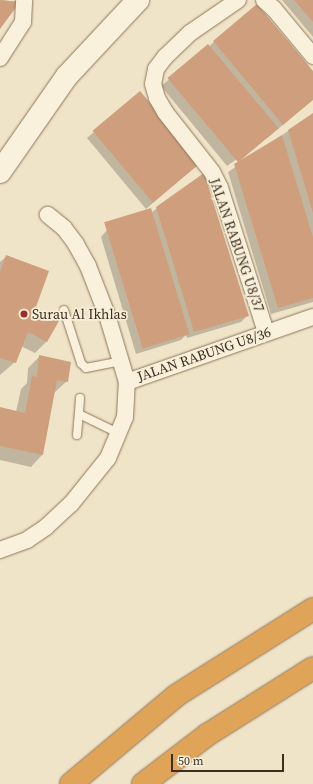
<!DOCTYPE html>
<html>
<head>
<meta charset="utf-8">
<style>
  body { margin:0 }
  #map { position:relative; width:313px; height:784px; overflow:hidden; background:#f0e4c8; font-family:"Source Serif 4",serif }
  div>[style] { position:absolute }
  .shadow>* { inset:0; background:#0003 }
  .building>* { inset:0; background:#cf9f7d; transform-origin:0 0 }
  .roads { filter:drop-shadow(0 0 1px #8d765c) drop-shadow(0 0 1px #8d765c) }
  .lane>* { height:8px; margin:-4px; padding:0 4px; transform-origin:4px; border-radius:4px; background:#faf1dc }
  .street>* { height:16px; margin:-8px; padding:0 8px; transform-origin:8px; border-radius:8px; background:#faf1dc }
  .secondary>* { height:22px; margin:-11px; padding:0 11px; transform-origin:11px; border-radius:11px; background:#faf1dc }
  .highway>* { height:22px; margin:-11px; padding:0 11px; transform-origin:11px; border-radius:11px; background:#e0a458 }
  .dots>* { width:11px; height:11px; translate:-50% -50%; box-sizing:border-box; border:2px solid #f7eed8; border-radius:50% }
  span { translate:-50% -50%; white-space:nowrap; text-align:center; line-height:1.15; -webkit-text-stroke:3.5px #f7eed8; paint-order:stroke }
  .street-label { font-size:14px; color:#3d2e20 }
  .poi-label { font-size:14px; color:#3d2e20 }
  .left { translate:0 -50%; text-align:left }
  .scale { position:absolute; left:171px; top:754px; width:113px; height:18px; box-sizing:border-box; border:2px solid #3d2e20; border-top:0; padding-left:5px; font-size:12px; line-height:14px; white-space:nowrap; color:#3d2e20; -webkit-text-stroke:3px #f7eed8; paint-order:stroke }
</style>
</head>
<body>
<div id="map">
  <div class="shadow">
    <i style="clip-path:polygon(0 0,18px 2px,0 27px)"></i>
    <i style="clip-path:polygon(282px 0,313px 0,313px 37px)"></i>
    <i style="clip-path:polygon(214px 42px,313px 73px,313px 99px,271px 135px,227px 166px,161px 86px)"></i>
    <i style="clip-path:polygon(313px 114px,313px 302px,271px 314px,228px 172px)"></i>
    <i style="clip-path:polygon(94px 132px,192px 169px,146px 209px,87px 138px)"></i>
    <i style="clip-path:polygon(157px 208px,247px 316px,241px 322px,187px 338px,186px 335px,181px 340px,136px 354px,101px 237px,107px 230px,151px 213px)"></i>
    <i style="clip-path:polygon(7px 256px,35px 307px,47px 341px,35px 353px,21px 346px,15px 362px,0 375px,0 262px)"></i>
    <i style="clip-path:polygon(40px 356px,67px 381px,54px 393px,42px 455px,31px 467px,0 460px,0 408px,16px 412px,21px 389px,27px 383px,28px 368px)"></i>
  </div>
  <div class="building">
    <i style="clip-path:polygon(0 0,20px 2px,0 29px)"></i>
    <i style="clip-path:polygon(294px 0,313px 0,313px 22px)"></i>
    <i style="clip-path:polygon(257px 4px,313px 71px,313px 100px,283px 125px,213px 41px)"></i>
    <i style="left:208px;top:44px;width:110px;height:53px;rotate:50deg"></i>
    <i style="left:140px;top:91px;width:94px;height:62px;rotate:50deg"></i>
    <i style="clip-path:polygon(313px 113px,313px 213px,288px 130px)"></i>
    <i style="clip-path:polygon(282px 135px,313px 237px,313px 298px,278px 308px,234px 164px)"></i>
    <i style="clip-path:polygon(204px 173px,249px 316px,194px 332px,156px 207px)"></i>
    <i style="left:151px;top:208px;width:132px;height:49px;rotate:73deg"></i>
    <i style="clip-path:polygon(6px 255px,49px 271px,36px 307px,59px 321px,47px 342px,28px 332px,16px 363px,0 358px,0 272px)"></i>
    <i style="clip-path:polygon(39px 355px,71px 362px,68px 382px,57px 380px,43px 455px,0 446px,0 407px,25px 413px,32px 376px,37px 377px)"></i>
  </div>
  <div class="roads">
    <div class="lane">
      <i style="left:64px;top:310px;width:56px;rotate:72.2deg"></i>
      <i style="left:81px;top:363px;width:7px;rotate:45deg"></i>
      <i style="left:86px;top:368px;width:37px;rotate:-11deg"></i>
      <i style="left:80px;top:398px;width:16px;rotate:94deg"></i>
      <i style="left:79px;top:414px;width:46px;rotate:26deg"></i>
      <i style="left:77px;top:435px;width:21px;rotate:-85deg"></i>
    </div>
    <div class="street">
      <i style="left:238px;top:0;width:58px;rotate:145.5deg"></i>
      <i style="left:190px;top:33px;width:35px;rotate:136deg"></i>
      <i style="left:165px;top:57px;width:15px;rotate:127deg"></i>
      <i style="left:156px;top:69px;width:15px;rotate:101deg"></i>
      <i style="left:153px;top:84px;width:15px;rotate:74deg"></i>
      <i style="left:157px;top:98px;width:16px;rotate:60deg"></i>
      <i style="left:165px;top:112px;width:76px;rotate:51.9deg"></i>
      <i style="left:212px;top:172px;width:18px;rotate:63deg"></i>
      <i style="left:220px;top:188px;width:151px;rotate:72.3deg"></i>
      <i style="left:264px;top:0;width:13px;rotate:42deg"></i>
      <i style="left:274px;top:9px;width:61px;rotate:50.3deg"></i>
      <i style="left:0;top:58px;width:43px;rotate:-57.4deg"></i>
      <i style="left:23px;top:22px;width:22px;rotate:-87deg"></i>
      <i style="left:127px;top:382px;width:197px;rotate:-19.3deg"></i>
      <i style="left:0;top:550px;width:29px;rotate:-20deg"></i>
      <i style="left:27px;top:540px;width:23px;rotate:-34deg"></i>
      <i style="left:46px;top:527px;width:34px;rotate:-43deg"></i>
      <i style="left:71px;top:504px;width:59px;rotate:-51.2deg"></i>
      <i style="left:108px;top:458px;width:44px;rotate:-67.5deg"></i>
      <i style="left:125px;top:417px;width:35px;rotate:-87deg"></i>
      <i style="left:127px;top:382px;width:70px;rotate:-106.6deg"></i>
      <i style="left:107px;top:315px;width:53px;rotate:-111.2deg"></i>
      <i style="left:88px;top:266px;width:25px;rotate:-119deg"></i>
      <i style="left:76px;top:244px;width:20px;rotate:-127deg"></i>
      <i style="left:64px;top:228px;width:21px;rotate:-141deg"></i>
    </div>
    <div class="secondary">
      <i style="left:0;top:172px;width:117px;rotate:-55.1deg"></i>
      <i style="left:67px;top:76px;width:104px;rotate:-46.9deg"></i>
    </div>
    <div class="highway">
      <i style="left:71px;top:784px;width:138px;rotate:-40deg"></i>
      <i style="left:177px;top:695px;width:161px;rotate:-32.3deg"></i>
      <i style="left:143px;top:784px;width:81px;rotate:-37.4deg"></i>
      <i style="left:207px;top:735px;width:125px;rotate:-32.3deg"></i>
    </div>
  </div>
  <div class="dots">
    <i style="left:24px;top:314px;background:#9e2a2b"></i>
  </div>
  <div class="street-label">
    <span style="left:237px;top:245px;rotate:71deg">JALAN RABUNG U8/37</span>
    <span style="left:204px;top:354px;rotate:-19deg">JALAN RABUNG U8/36</span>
  </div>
  <div class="poi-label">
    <span class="left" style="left:32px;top:314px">Surau Al Ikhlas</span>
  </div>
  <div class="scale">50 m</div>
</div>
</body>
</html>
